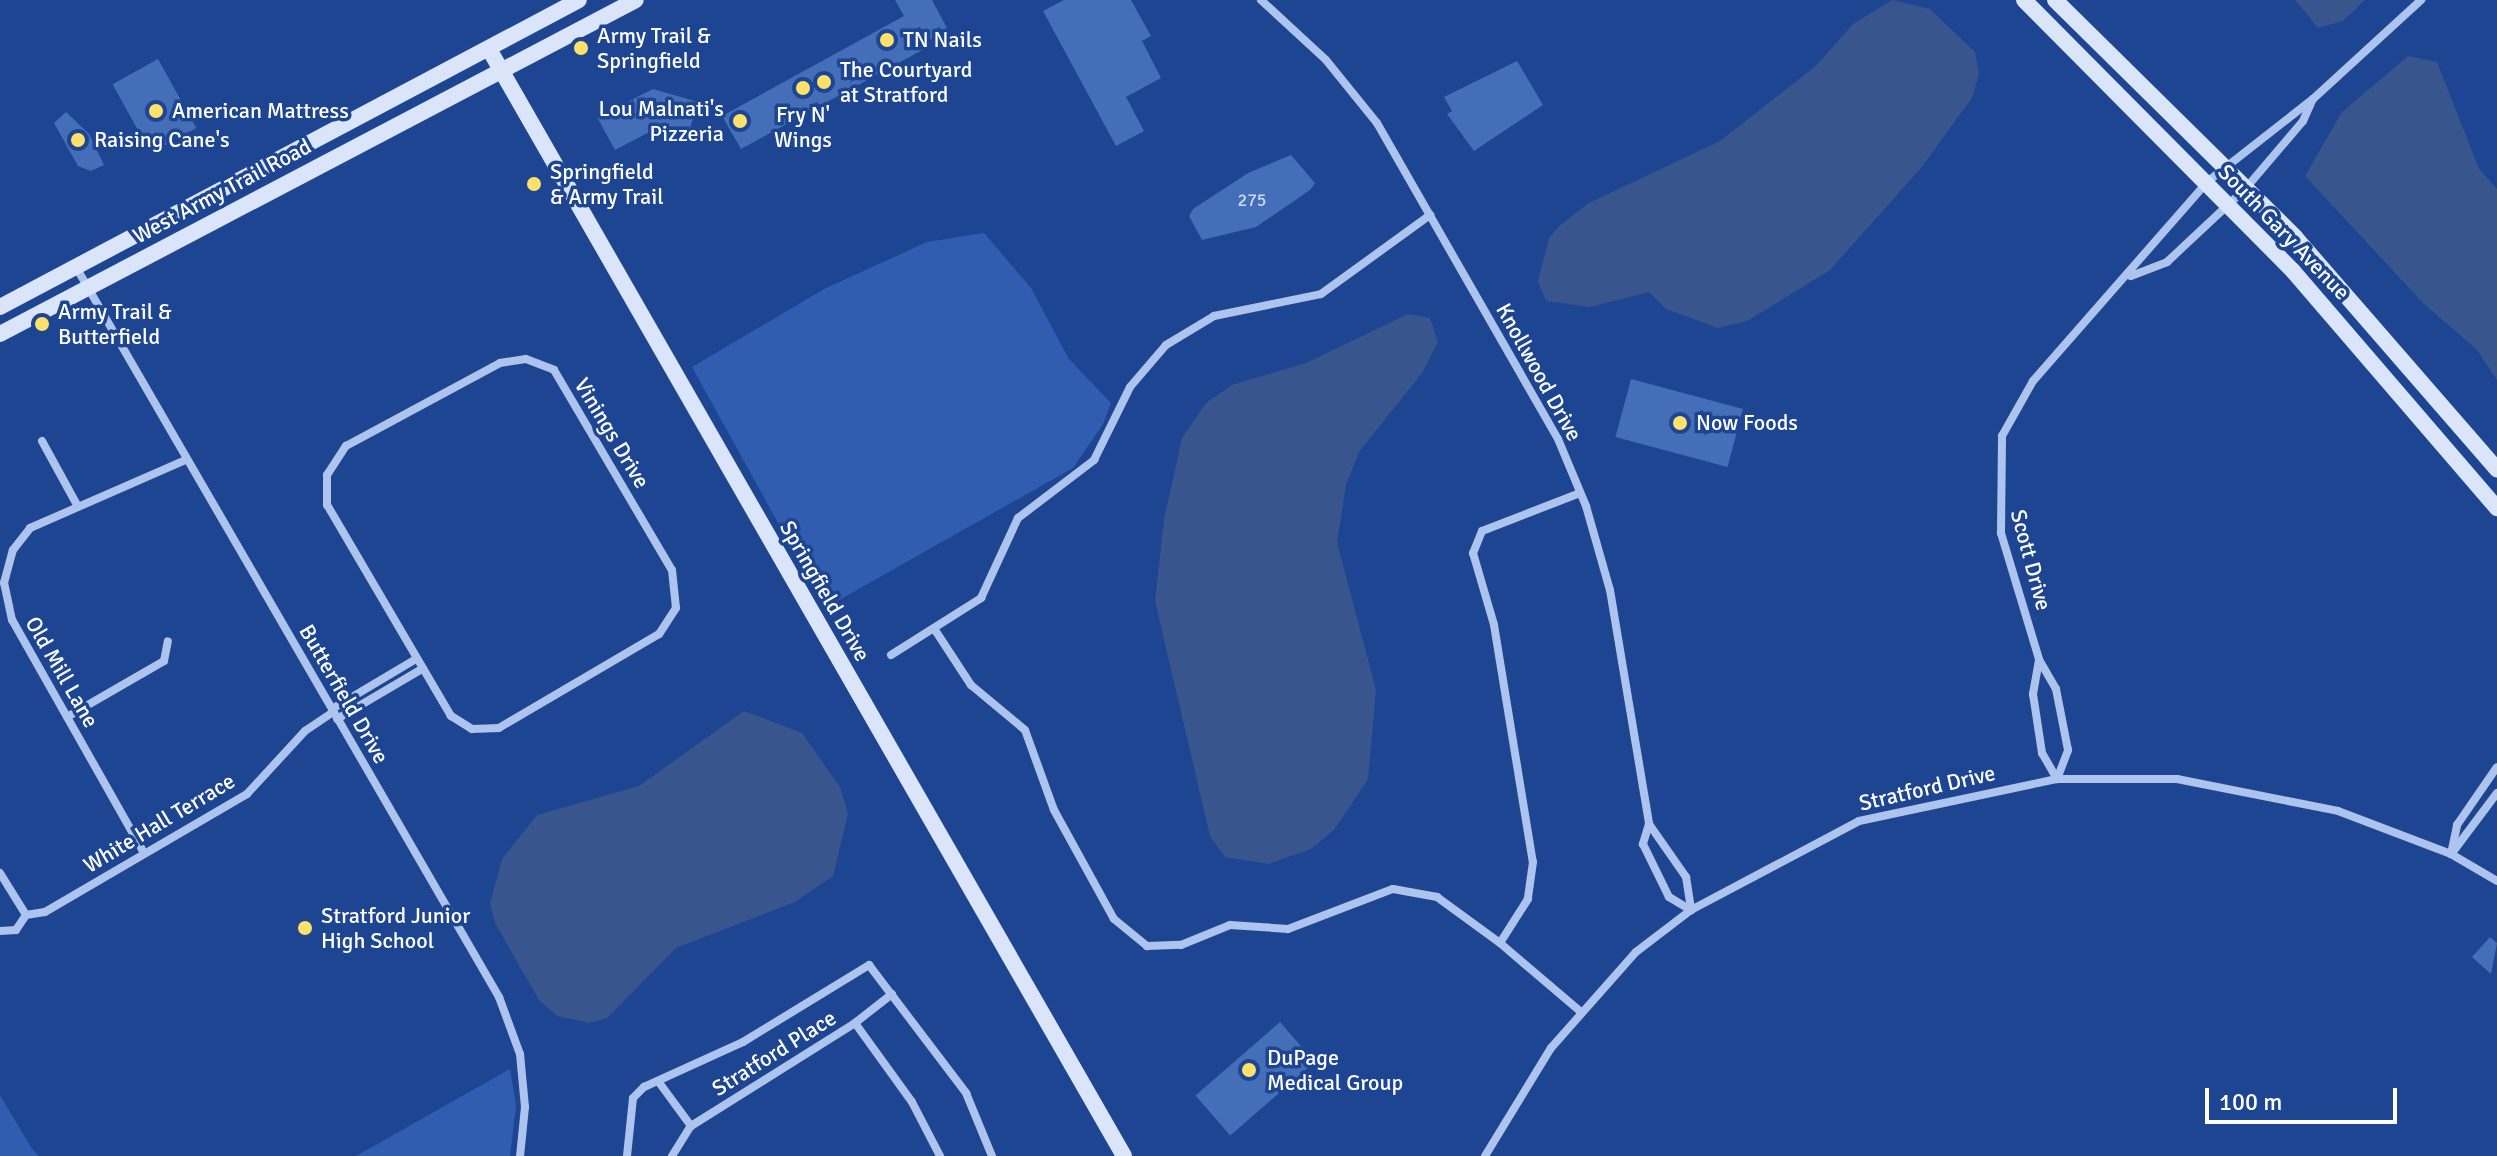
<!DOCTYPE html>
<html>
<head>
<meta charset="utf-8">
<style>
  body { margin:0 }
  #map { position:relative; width:2497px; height:1156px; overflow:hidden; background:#1d4592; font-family:Signika,sans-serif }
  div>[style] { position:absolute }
  .green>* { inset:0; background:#305daf }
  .water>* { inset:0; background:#38558d }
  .building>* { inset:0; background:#456eb9; transform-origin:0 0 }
  .street>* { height:8px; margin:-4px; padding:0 4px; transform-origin:4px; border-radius:4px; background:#adc4ee }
  .secondary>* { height:16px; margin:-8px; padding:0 8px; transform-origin:8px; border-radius:8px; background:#dae5fa }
  .dots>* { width:22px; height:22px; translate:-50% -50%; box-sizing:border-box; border:4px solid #1d4592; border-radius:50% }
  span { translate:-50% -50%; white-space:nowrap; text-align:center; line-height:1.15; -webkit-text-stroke:7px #1d4592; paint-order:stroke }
  .number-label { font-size:18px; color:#d0dbee }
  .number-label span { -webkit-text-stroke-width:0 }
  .poi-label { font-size:22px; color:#fff }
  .left { translate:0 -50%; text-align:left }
  .right { translate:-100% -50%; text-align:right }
  .street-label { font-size:22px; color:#fff }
  .scale { position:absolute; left:2205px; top:1088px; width:192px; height:36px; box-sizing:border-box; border:4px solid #fff; border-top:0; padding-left:10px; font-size:24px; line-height:28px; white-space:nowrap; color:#fff; -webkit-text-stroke:6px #1d4592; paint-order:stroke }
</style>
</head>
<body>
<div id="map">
  <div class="green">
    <i style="clip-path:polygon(984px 233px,1031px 288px,1069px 359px,1111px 403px,1103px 424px,1073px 468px,825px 608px,692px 367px,824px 289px,927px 242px)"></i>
    <i style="clip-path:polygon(510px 1069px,516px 1106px,510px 1156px,356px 1156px)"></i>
    <i style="clip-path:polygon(0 1095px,32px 1149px,39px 1156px,0 1156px)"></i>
  </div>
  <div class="water">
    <i style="clip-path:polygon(1892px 0,1930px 9px,1975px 52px,1979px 74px,1972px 98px,1921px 168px,1829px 271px,1747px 321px,1718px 328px,1666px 309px,1649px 292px,1590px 307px,1546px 301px,1538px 281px,1549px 238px,1560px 225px,1589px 203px,1720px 141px,1817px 65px,1853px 24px)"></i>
    <i style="clip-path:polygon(2295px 0,2365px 0,2343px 21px,2318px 28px)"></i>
    <i style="clip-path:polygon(2408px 56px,2437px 62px,2479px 169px,2497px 189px,2497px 380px,2477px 350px,2423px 303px,2305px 176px,2342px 112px)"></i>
    <i style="clip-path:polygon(1408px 314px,1430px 318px,1438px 342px,1422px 373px,1359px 452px,1346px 485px,1337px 542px,1376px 690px,1368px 779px,1334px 830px,1311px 849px,1268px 864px,1225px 857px,1210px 836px,1155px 601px,1164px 519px,1182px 438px,1206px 403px,1232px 385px,1306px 363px)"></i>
    <i style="clip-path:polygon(744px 711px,802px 733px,840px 787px,848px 814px,833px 876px,795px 902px,676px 948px,607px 1018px,590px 1023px,557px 1016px,539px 1000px,495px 923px,490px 903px,502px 859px,537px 815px,639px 786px)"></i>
  </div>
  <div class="building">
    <i style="clip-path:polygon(895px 0,932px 0,948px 30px,924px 43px,926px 48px,741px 149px,722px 116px,904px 16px)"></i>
    <i style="clip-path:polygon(1064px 0,1131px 0,1151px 36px,1142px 41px,1161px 78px,1126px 97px,1144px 131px,1116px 146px,1043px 11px)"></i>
    <i style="left:158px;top:59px;width:79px;height:52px;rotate:61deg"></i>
    <i style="clip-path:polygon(1517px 61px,1543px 105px,1474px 151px,1447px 114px,1452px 111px,1444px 97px)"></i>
    <i style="clip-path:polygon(653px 89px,698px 102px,687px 138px,655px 129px,615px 150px,597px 117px)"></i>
    <i style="clip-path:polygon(66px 112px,89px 134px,104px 165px,91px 171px,78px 166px,54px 123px)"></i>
    <i style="clip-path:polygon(1291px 155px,1315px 183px,1310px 190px,1256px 227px,1202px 240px,1189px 216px,1193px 209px,1248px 173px)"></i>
    <i style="left:1631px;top:379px;width:116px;height:60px;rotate:15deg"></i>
    <i style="clip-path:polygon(2490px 937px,2497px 943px,2491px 974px,2472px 957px)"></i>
    <i style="left:1280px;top:1022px;width:53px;height:112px;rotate:49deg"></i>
  </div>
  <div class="street">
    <i style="left:1261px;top:0;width:88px;rotate:42.7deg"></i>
    <i style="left:1326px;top:60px;width:81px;rotate:51deg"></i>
    <i style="left:1377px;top:123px;width:364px;rotate:60.2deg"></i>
    <i style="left:1558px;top:439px;width:73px;rotate:67.3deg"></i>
    <i style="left:1586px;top:506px;width:87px;rotate:74.1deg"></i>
    <i style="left:1610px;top:590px;width:237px;rotate:80.5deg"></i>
    <i style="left:1649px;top:824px;width:21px;rotate:107deg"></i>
    <i style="left:1643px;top:844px;width:59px;rotate:63.9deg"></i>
    <i style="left:1669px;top:897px;width:26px;rotate:31deg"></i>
    <i style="left:76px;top:267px;width:844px;rotate:59.91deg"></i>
    <i style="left:499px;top:997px;width:61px;rotate:69.8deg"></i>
    <i style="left:520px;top:1054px;width:53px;rotate:84.6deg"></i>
    <i style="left:525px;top:1107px;width:49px;rotate:95.8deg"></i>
    <i style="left:2131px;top:276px;width:39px;rotate:-21deg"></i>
    <i style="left:2167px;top:262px;width:108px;rotate:-43.1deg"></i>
    <i style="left:2246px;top:188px;width:88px;rotate:-49.6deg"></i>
    <i style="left:2303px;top:121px;width:24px;rotate:-66deg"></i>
    <i style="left:526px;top:359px;width:30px;rotate:21deg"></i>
    <i style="left:554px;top:370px;width:232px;rotate:59.5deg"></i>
    <i style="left:672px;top:570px;width:38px;rotate:84deg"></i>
    <i style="left:676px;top:608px;width:31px;rotate:123deg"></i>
    <i style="left:659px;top:634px;width:186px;rotate:149.6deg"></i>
    <i style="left:499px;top:728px;width:27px;rotate:178deg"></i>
    <i style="left:472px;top:729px;width:25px;rotate:-148deg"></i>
    <i style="left:451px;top:716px;width:245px;rotate:-120.4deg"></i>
    <i style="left:327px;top:505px;width:30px;rotate:-90deg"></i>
    <i style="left:327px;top:475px;width:35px;rotate:-57deg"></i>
    <i style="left:346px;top:446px;width:175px;rotate:-28.3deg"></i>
    <i style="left:500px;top:363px;width:26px;rotate:-9deg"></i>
    <i style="left:42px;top:441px;width:73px;rotate:61.3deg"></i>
    <i style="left:1580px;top:493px;width:105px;rotate:158.8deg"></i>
    <i style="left:1482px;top:531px;width:24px;rotate:112deg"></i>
    <i style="left:1473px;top:553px;width:75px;rotate:73.7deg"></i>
    <i style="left:1494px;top:625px;width:240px;rotate:80.7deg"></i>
    <i style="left:1533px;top:862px;width:37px;rotate:98deg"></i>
    <i style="left:1528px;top:899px;width:52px;rotate:122.5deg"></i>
    <i style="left:1500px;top:943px;width:106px;rotate:40.4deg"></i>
    <i style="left:935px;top:630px;width:66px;rotate:56.8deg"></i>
    <i style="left:971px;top:685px;width:70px;rotate:39.8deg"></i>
    <i style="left:1025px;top:730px;width:85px;rotate:70.1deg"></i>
    <i style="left:1054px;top:810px;width:124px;rotate:61.2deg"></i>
    <i style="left:1114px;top:919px;width:43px;rotate:39.3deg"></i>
    <i style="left:1147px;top:946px;width:34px;rotate:-2deg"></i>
    <i style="left:1181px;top:945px;width:53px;rotate:-22.2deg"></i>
    <i style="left:1230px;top:925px;width:58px;rotate:3.9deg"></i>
    <i style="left:1288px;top:929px;width:112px;rotate:-20.9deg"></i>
    <i style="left:1393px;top:889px;width:45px;rotate:10.3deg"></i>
    <i style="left:1437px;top:897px;width:78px;rotate:36.1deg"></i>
    <i style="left:891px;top:655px;width:107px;rotate:-32.3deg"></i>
    <i style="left:981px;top:598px;width:88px;rotate:-65.2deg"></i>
    <i style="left:1018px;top:518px;width:96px;rotate:-37.3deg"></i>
    <i style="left:1094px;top:460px;width:81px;rotate:-63.7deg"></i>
    <i style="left:1130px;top:387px;width:55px;rotate:-49.4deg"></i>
    <i style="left:1166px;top:345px;width:56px;rotate:-31.1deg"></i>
    <i style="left:1214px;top:316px;width:109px;rotate:-11.6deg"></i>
    <i style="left:1321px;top:294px;width:135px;rotate:-35.9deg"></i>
    <i style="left:2039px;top:660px;width:35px;rotate:100deg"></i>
    <i style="left:2033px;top:694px;width:60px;rotate:81.3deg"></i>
    <i style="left:2042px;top:753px;width:30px;rotate:60deg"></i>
    <i style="left:332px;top:709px;width:98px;rotate:-30.8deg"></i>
    <i style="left:67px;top:717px;width:112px;rotate:-30deg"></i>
    <i style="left:164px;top:661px;width:20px;rotate:-79deg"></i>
    <i style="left:337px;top:719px;width:99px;rotate:-30.5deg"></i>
    <i style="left:2057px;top:779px;width:31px;rotate:-69deg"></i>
    <i style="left:2068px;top:750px;width:62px;rotate:-101.1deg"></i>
    <i style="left:2056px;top:689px;width:34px;rotate:-120deg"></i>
    <i style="left:2039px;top:659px;width:132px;rotate:-106.8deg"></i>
    <i style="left:2001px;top:533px;width:97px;rotate:-89.4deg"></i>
    <i style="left:2002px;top:436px;width:63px;rotate:-60.6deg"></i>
    <i style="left:2033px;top:381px;width:264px;rotate:-48.8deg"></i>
    <i style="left:2207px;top:182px;width:135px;rotate:-38.1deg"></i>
    <i style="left:2313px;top:99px;width:147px;rotate:-42.5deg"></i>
    <i style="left:1649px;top:824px;width:65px;rotate:55.1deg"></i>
    <i style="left:1686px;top:877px;width:33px;rotate:81deg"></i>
    <i style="left:144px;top:853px;width:268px;rotate:-119.5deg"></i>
    <i style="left:12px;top:620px;width:38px;rotate:-102deg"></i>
    <i style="left:4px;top:583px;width:34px;rotate:-75deg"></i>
    <i style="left:13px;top:550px;width:28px;rotate:-52deg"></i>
    <i style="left:30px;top:528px;width:170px;rotate:-23.6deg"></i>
    <i style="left:2452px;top:853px;width:75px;rotate:-53.1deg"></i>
    <i style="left:2451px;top:854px;width:30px;rotate:-78deg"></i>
    <i style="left:2457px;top:825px;width:70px;rotate:-55.4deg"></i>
    <i style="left:0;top:873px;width:49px;rotate:58.2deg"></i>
    <i style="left:26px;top:915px;width:18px;rotate:124deg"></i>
    <i style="left:16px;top:930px;width:16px;rotate:176deg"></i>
    <i style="left:26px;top:915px;width:19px;rotate:-9deg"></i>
    <i style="left:45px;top:912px;width:234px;rotate:-30.3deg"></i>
    <i style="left:247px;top:794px;width:86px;rotate:-47.4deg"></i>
    <i style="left:305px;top:731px;width:34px;rotate:-34deg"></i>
    <i style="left:855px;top:1023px;width:47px;rotate:-38.1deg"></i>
    <i style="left:658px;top:1081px;width:56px;rotate:53.7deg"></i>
    <i style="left:627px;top:1156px;width:58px;rotate:-84.1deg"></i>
    <i style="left:633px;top:1098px;width:16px;rotate:-45deg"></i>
    <i style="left:644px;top:1087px;width:109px;rotate:-24.4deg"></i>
    <i style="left:743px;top:1042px;width:148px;rotate:-31.4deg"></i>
    <i style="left:869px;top:965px;width:161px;rotate:52.8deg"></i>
    <i style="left:966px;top:1093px;width:68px;rotate:67.6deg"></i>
    <i style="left:672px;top:1156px;width:36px;rotate:-58deg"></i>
    <i style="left:691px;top:1126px;width:194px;rotate:-32.1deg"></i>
    <i style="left:855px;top:1023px;width:97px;rotate:54.2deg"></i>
    <i style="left:912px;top:1102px;width:61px;rotate:62.6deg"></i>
    <i style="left:1485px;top:1156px;width:127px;rotate:-58.6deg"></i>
    <i style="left:1551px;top:1048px;width:128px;rotate:-48.5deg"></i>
    <i style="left:1636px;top:952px;width:69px;rotate:-37.4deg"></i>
    <i style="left:1691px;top:910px;width:190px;rotate:-27.9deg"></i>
    <i style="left:1859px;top:821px;width:202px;rotate:-12deg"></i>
    <i style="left:2057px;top:779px;width:120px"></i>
    <i style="left:2177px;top:779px;width:164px;rotate:11.2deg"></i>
    <i style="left:2338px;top:811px;width:121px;rotate:20.8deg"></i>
    <i style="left:2451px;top:854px;width:53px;rotate:30.4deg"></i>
  </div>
  <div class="secondary">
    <i style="left:2024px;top:0;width:382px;rotate:45.2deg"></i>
    <i style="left:2293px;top:271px;width:313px;rotate:49.3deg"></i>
    <i style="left:2055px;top:0;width:337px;rotate:44.6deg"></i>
    <i style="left:2295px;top:237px;width:308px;rotate:49deg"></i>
    <i style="left:489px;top:49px;width:1276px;rotate:60.16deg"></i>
    <i style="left:0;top:307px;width:655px;rotate:-27.93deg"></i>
    <i style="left:0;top:334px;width:718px;rotate:-27.71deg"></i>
  </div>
  <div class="dots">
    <i style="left:887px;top:40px;background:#fee16b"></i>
    <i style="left:581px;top:48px;background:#fee16b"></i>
    <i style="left:824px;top:82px;background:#fee16b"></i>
    <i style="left:803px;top:88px;background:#fee16b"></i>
    <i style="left:156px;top:111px;background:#fee16b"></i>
    <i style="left:740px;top:121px;background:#fee16b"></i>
    <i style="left:78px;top:140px;background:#fee16b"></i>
    <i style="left:534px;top:184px;background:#fee16b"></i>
    <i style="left:42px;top:324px;background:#fee16b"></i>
    <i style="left:1680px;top:423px;background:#fee16b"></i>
    <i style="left:305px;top:928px;background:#fee16b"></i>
    <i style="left:1249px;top:1070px;background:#fee16b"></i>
  </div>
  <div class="number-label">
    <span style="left:1252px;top:200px">275</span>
  </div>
  <div class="poi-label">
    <span class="left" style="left:597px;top:48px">Army Trail &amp;<br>Springfield</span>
    <span class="left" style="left:903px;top:40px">TN Nails</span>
    <span class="left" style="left:840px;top:82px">The Courtyard<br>at Stratford</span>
    <span class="right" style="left:724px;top:121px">Lou Malnati's<br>Pizzeria</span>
    <span class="left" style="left:172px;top:111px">American Mattress</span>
    <span style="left:803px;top:127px">Fry N'<br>Wings</span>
    <span class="left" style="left:94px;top:140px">Raising Cane's</span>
    <span class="left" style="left:550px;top:184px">Springfield<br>&amp; Army Trail</span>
    <span class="left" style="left:58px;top:324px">Army Trail &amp;<br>Butterfield</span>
    <span class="left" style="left:1696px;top:423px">Now Foods</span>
    <span class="left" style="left:321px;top:928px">Stratford Junior<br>High School</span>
    <span class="left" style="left:1267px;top:1070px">DuPage<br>Medical Group</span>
  </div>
  <div class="street-label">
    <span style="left:222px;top:191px;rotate:-28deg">West Army Trail Road</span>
    <span style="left:2284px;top:232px;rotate:46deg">South Gary Avenue</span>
    <span style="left:1539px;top:372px;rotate:61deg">Knollwood Drive</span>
    <span style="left:612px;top:433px;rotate:59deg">Vinings Drive</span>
    <span style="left:2031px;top:560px;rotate:75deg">Scott Drive</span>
    <span style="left:825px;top:591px;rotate:60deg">Springfield Drive</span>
    <span style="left:62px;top:672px;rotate:60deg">Old Mill Lane</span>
    <span style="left:344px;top:694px;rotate:60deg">Butterfield Drive</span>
    <span style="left:1927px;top:788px;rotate:-13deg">Stratford Drive</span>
    <span style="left:159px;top:823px;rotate:-31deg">White Hall Terrace</span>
    <span style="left:774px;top:1053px;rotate:-32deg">Stratford Place</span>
  </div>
  <div class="scale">100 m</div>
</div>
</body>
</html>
